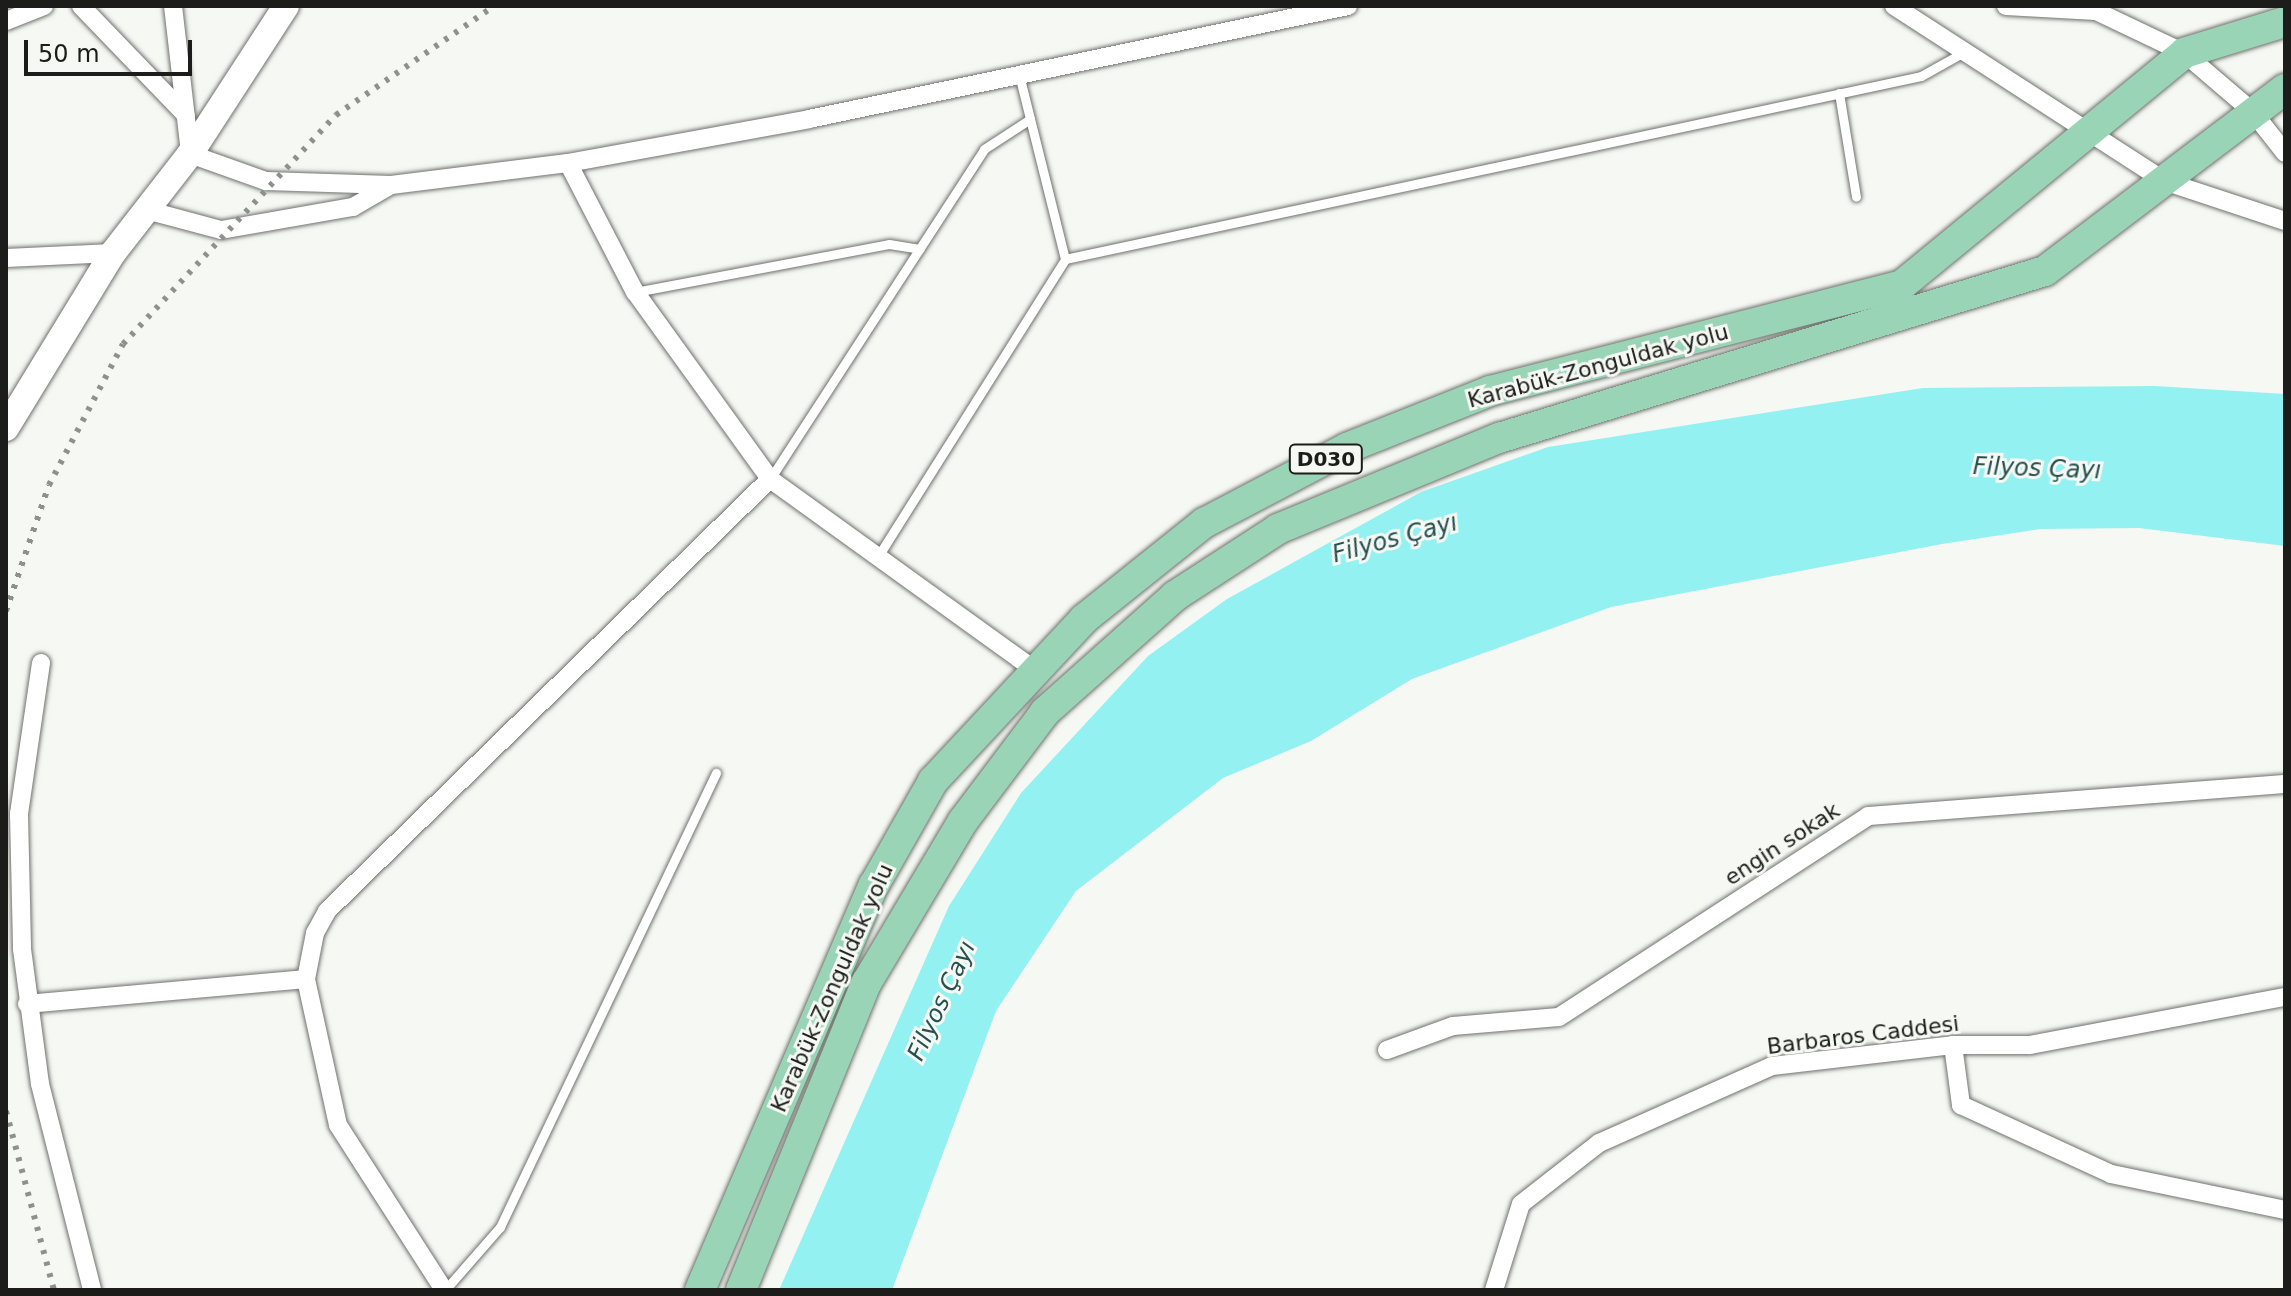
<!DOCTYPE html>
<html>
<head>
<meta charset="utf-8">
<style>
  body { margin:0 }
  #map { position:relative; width:2291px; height:1296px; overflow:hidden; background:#f6f8f3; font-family:"DejaVu Sans",sans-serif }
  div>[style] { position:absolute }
  .water>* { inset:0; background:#94f1f2 }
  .roads { filter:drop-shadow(0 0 2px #6f716d) drop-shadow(0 0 2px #6f716d) }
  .service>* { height:9px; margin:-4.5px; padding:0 4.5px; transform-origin:4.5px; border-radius:4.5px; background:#fff }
  .minor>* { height:18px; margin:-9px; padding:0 9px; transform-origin:9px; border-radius:9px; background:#fff }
  .secondary>* { height:26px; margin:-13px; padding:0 13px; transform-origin:13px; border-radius:13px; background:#fff }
  .trunk>* { height:30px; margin:-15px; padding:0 15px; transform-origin:15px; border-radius:15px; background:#9ad4b7 }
  .rail>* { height:6px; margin-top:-3px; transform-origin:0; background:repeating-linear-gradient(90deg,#8e908c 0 4px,transparent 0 12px) }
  span { translate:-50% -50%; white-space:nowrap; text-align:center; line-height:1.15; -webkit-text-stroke:6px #f6f8f3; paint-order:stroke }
  .shield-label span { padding:2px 6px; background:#f6f8f3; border:2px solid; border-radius:6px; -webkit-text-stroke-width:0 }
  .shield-label { font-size:20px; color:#1c1d1b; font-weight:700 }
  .street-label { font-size:22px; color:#1c1d1b }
  .water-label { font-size:24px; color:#265151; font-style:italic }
  .frame { position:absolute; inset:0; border:8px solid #1c1d1b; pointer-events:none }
  .scale { position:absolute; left:24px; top:40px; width:168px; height:36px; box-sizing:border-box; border:4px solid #1c1d1b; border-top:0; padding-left:10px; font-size:24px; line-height:28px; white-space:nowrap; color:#1c1d1b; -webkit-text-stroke:6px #f6f8f3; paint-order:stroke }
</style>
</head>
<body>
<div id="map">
  <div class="water">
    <i style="clip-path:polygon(2155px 386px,2285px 394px,2285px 546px,2139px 528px,2041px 529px,1942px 544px,1611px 607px,1412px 679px,1311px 741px,1223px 778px,1076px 891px,996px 1011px,892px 1290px,779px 1290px,949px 906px,1021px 793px,1148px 656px,1227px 599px,1421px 492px,1548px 447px,1923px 388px)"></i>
  </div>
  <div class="roads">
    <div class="service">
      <i style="left:1839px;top:93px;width:105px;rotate:80.7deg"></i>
      <i style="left:1065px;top:259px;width:875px;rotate:-12.07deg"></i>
      <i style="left:1921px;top:76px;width:49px;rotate:-29.2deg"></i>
      <i style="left:635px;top:292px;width:258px;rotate:-10.7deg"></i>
      <i style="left:889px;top:244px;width:31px;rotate:9deg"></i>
      <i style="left:770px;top:479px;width:393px;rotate:-57deg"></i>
      <i style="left:984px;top:149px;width:55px;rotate:-33.1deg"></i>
      <i style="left:877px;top:558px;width:353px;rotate:-57.8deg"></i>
      <i style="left:1065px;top:259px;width:190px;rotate:-104deg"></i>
      <i style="left:445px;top:1290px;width:84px;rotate:-48.9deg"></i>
      <i style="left:500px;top:1227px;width:503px;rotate:-64.56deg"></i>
    </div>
    <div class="minor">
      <i style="left:81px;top:6px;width:151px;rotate:46.1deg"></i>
      <i style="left:173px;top:6px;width:149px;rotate:83.4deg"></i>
      <i style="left:190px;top:154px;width:81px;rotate:19.6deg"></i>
      <i style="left:266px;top:181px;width:125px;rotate:1.8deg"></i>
      <i style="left:391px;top:185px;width:178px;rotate:-7.1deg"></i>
      <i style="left:568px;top:163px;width:245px;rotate:-10.3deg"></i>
      <i style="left:809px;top:119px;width:551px;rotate:-11.84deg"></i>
      <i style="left:1894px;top:6px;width:322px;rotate:32.9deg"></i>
      <i style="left:2164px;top:181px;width:127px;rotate:18.3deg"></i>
      <i style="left:2006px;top:6px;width:90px;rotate:3.2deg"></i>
      <i style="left:2096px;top:11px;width:98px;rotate:25.5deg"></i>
      <i style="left:2184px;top:53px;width:89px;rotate:40.5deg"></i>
      <i style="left:2252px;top:111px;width:53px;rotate:51.8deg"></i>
      <i style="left:6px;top:21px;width:41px;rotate:-21.5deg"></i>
      <i style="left:150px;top:211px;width:73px;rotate:15deg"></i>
      <i style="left:221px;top:230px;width:134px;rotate:-9.9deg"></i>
      <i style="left:353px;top:207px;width:44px;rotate:-30.1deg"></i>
      <i style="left:6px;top:258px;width:107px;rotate:-2.7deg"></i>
      <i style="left:770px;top:479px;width:328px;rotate:35.8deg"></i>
      <i style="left:41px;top:663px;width:153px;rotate:98.3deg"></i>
      <i style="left:19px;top:814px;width:135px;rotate:88.7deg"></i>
      <i style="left:22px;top:949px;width:136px;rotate:82.4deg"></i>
      <i style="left:40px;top:1084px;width:212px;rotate:75.8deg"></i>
      <i style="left:27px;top:1004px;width:280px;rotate:-5.1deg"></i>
      <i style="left:1953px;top:1045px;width:61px;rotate:82.4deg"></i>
      <i style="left:1961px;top:1105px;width:165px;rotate:24.7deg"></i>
      <i style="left:2111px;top:1174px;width:178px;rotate:11.7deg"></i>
      <i style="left:1387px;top:1050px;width:70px;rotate:-20deg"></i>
      <i style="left:1453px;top:1026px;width:106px;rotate:-4.9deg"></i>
      <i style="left:1559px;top:1017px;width:369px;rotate:-33deg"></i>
      <i style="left:1868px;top:816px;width:418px;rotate:-4.4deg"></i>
      <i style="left:444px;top:1290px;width:196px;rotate:-122.7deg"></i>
      <i style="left:338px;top:1125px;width:149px;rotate:-102.4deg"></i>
      <i style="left:306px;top:979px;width:47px;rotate:-78.9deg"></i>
      <i style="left:315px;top:933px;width:25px;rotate:-61deg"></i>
      <i style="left:327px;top:911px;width:619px;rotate:-44.28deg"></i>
      <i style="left:770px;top:479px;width:231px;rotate:-125.8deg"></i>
      <i style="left:635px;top:292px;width:145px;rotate:-117.4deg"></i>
      <i style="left:1494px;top:1290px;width:90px;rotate:-72.6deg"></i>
      <i style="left:1521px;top:1204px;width:99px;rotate:-38deg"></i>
      <i style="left:1599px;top:1143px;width:189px;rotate:-24deg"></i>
      <i style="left:1772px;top:1066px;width:182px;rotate:-6.6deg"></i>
      <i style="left:1953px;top:1045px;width:77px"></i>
      <i style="left:2030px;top:1045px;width:259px;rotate:-10.7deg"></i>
    </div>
    <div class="secondary">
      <i style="left:6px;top:428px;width:205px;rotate:-58.6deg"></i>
      <i style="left:113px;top:253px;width:125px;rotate:-52.1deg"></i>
      <i style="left:190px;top:154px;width:176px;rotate:-57deg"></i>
    </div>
    <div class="trunk">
      <i style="left:700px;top:1290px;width:441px;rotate:-66.8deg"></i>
      <i style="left:874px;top:885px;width:120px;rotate:-60.4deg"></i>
      <i style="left:933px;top:781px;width:221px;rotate:-47deg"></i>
      <i style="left:1084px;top:619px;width:154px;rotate:-38.7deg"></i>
      <i style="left:1204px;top:523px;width:161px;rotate:-27.7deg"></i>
      <i style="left:1347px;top:448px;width:154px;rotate:-21.7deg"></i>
      <i style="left:1490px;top:391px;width:425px;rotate:-14.4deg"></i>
      <i style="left:1902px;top:285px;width:365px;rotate:-39.4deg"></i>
      <i style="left:2184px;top:53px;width:106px;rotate:-17.1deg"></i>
      <i style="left:741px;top:1290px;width:333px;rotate:-67.8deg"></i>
      <i style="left:867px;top:982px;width:187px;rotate:-59.2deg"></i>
      <i style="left:963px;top:821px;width:136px;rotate:-53deg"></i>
      <i style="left:1045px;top:712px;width:174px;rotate:-41.7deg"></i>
      <i style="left:1175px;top:596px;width:123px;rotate:-33deg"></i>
      <i style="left:1278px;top:529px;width:239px;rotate:-22.4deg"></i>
      <i style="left:1499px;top:438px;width:571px;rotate:-17.01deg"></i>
      <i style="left:2045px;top:271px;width:301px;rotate:-37.2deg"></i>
    </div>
  </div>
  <div class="rail">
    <i style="left:6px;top:611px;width:133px;rotate:-71.2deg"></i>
    <i style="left:49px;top:485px;width:159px;rotate:-62.3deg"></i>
    <i style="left:123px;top:344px;width:313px;rotate:-47.1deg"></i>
    <i style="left:336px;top:115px;width:192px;rotate:-34.6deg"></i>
    <i style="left:6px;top:1111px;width:185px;rotate:75deg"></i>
  </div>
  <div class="shield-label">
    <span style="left:1326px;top:459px">D030</span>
  </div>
  <div class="street-label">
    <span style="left:1598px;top:366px;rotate:-15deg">Karabük-Zonguldak yolu</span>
    <span style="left:1782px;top:844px;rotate:-33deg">engin sokak</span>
    <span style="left:832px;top:988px;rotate:-66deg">Karabük-Zonguldak yolu</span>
    <span style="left:1863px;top:1035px;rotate:-7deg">Barbaros Caddesi</span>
  </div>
  <div class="water-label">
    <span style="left:2037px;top:469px;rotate:2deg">Filyos Çayı</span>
    <span style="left:1395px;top:539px;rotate:-15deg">Filyos Çayı</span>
    <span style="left:942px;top:1001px;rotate:-65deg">Filyos Çayı</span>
  </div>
  <div class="frame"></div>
  <div class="scale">50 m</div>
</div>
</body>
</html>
